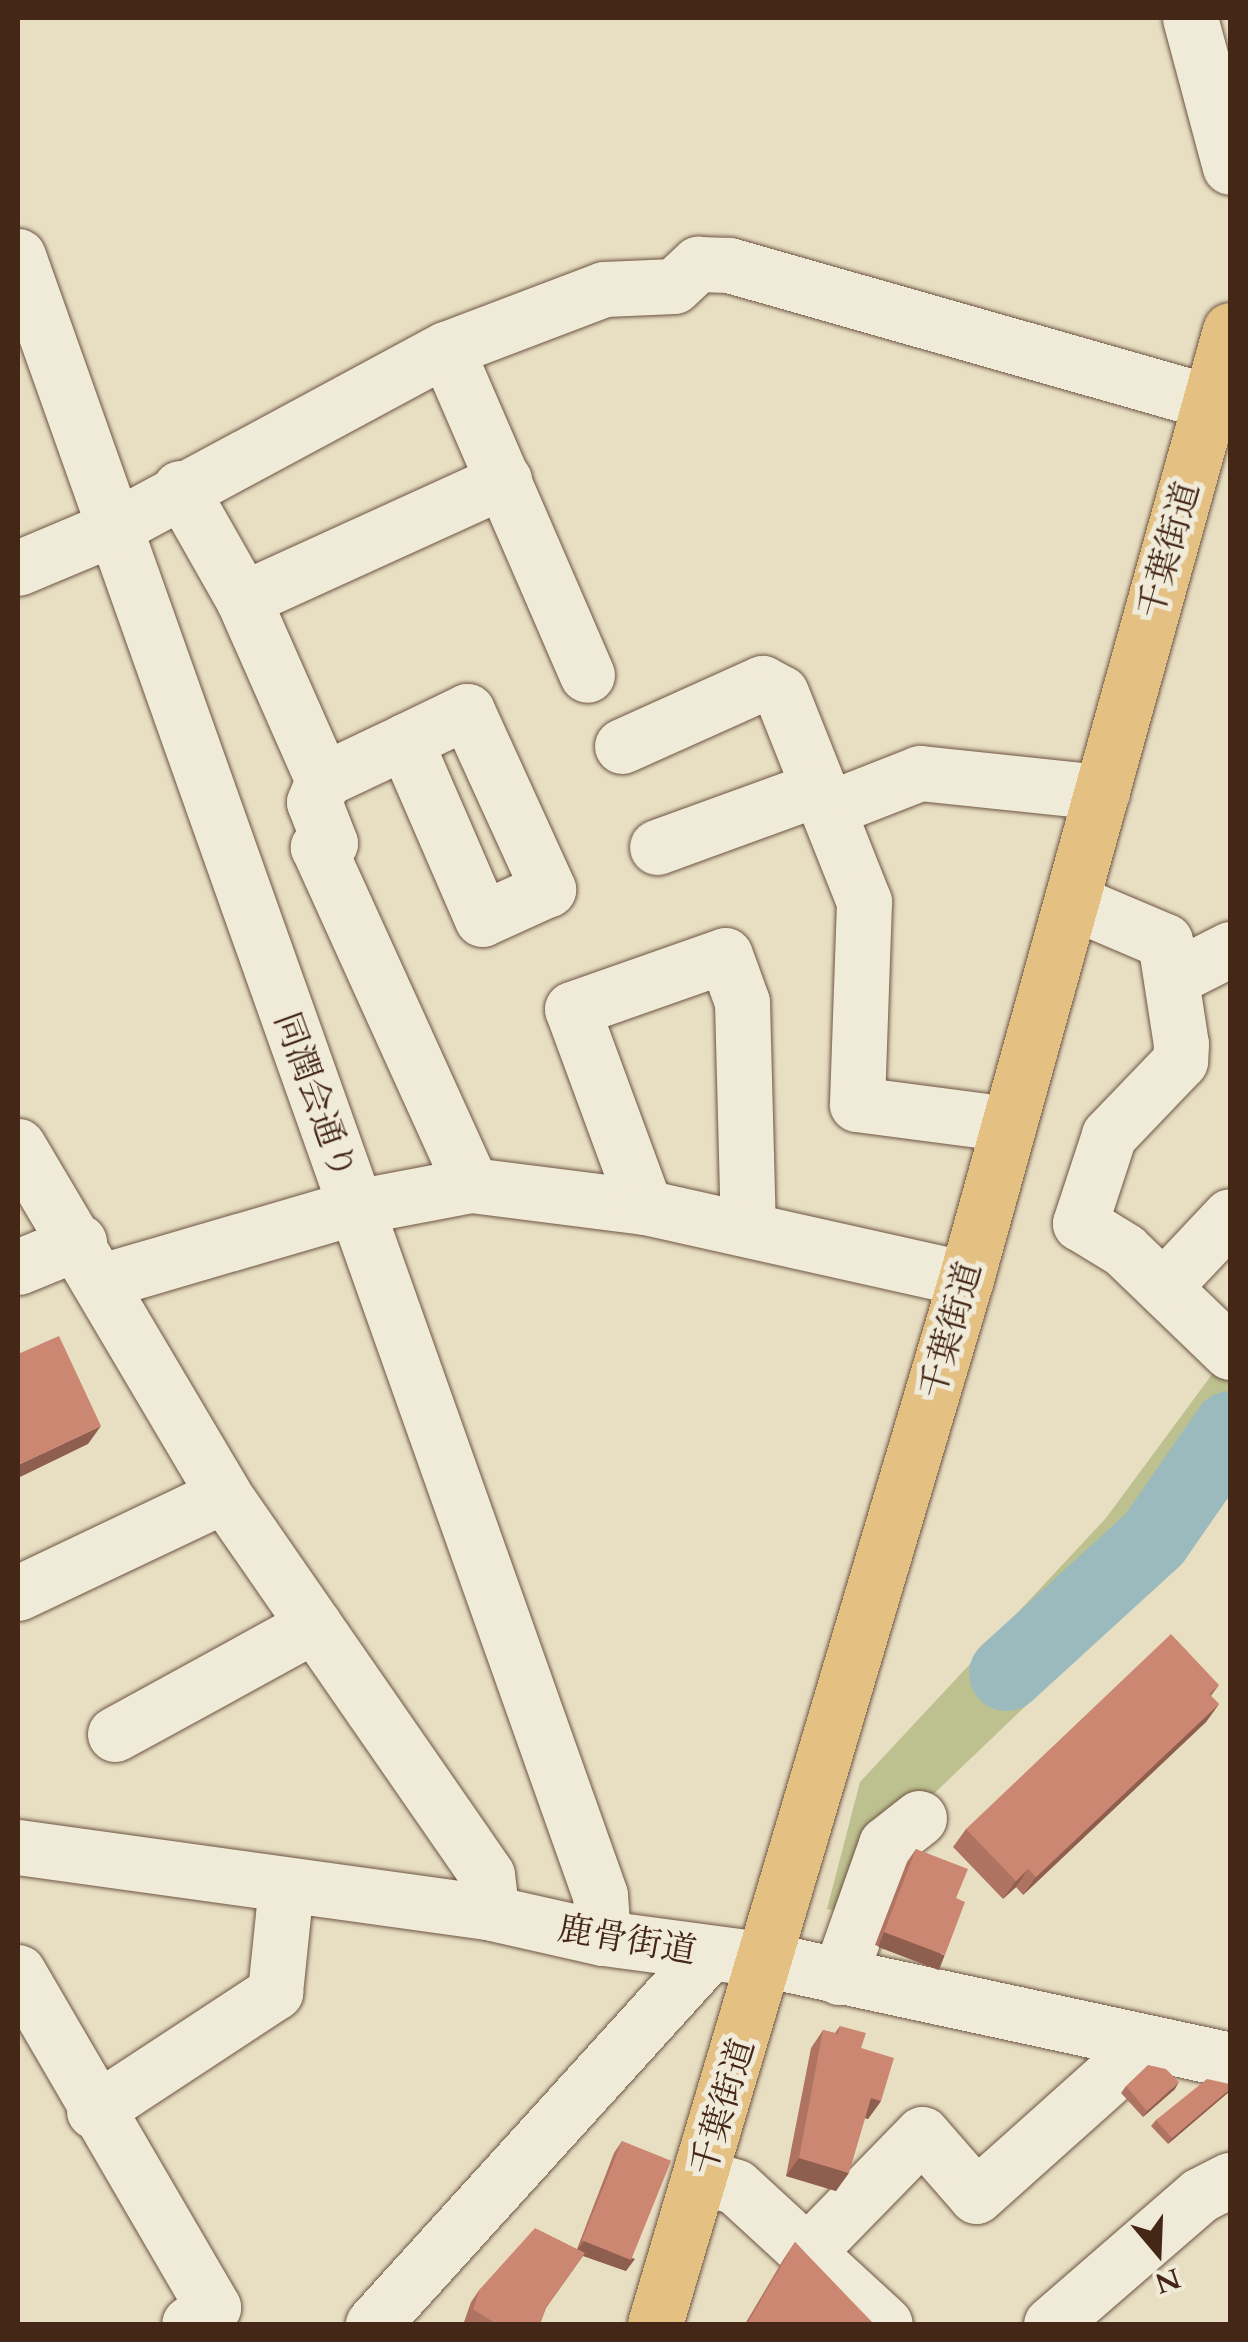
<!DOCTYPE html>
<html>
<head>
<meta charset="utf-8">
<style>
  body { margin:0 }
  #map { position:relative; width:1248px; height:2342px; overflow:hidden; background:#e8dfc3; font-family:Cardo,"Noto Serif JP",serif }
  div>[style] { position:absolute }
  .green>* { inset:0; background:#bdc08f }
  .river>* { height:75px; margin:-37.5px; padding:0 37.5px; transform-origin:37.5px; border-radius:37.5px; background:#9bbabd }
  .roads { filter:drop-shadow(0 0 2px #6e5543) drop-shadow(0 0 2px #6e5543) }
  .minor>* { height:55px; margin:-27.5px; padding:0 27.5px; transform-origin:27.5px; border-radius:27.5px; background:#f0ead8 }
  .highway>* { height:55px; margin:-27.5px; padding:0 27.5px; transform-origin:27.5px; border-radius:27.5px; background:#e4c082 }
  .wall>* { inset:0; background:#af7461 }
  .shaded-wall>* { inset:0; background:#8e5e4f; transform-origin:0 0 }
  .building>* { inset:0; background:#cb8771; transform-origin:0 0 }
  span { translate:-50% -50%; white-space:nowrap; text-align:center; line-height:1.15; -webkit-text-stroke:10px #f0ead8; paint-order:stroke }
  .street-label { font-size:35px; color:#452718 }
  .frame { position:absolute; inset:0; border:20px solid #452718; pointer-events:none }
  .north { position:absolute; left:1108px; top:2202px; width:100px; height:100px; -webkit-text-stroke:8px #f0ead8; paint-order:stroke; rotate:161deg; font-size:28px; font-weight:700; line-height:40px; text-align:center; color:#452718 }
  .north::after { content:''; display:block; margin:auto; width:35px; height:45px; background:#452718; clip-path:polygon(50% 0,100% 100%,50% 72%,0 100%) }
</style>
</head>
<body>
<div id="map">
  <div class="green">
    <i style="clip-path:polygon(1230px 1350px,1230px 1479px,1175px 1563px,874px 1851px,850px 1915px,827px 1909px,860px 1782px,1106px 1518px)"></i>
  </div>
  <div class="river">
    <i style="left:1006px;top:1673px;width:199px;rotate:-42.4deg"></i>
    <i style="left:1153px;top:1539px;width:135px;rotate:-55.3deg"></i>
  </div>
  <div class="roads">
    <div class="minor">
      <i style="left:1190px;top:18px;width:154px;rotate:75deg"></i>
      <i style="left:18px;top:256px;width:1739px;rotate:70.45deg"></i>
      <i style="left:600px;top:1895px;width:43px;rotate:86deg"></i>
      <i style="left:446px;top:349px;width:355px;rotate:66.6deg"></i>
      <i style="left:180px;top:488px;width:128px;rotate:60.4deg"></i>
      <i style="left:243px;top:599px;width:198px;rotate:66.2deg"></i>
      <i style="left:323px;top:780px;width:91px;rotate:-25.4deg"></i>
      <i style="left:405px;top:741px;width:69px;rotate:-25.8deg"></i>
      <i style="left:467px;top:711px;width:196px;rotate:65.5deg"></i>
      <i style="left:548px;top:889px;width:72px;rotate:155.6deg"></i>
      <i style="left:482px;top:919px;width:194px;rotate:-113.4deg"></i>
      <i style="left:18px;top:568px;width:103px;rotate:-22.8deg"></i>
      <i style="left:113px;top:528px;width:378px;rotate:-28.3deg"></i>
      <i style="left:446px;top:349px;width:169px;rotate:-20.8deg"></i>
      <i style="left:604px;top:289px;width:70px;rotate:-2.5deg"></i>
      <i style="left:674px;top:286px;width:33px;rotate:-43deg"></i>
      <i style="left:698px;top:264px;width:31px;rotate:2deg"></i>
      <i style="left:729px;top:265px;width:500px;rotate:15.9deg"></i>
      <i style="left:243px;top:599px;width:287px;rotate:-24.5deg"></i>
      <i style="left:622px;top:746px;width:154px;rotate:-24.2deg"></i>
      <i style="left:762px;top:683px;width:21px;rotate:28deg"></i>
      <i style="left:781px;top:693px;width:225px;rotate:68.3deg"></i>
      <i style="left:864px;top:902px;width:202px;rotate:92deg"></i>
      <i style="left:857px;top:1104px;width:153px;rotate:7.5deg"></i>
      <i style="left:323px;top:780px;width:24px;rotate:112deg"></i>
      <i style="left:314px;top:802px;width:44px;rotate:68.7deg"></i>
      <i style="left:330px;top:843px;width:13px;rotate:162deg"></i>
      <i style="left:318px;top:847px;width:371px;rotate:65.6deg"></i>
      <i style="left:828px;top:809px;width:99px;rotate:-21.4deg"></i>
      <i style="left:920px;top:773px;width:183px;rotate:6deg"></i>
      <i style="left:657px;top:847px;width:172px;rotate:-20deg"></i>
      <i style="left:1073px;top:902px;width:100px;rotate:23deg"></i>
      <i style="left:1165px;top:941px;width:104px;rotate:81.2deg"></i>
      <i style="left:1181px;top:1044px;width:17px;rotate:93deg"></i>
      <i style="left:1180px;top:1061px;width:103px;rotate:133.8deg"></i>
      <i style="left:1109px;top:1135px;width:93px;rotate:108.2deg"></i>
      <i style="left:1080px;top:1223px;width:52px;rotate:31.5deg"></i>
      <i style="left:1124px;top:1250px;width:147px;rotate:43.9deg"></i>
      <i style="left:1173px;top:978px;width:64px;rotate:-27deg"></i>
      <i style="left:18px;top:1146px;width:405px;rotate:59.4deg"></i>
      <i style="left:224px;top:1495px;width:462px;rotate:55.3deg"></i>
      <i style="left:487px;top:1875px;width:38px;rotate:83deg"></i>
      <i style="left:645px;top:1207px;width:211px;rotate:-110.2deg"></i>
      <i style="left:572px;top:1009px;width:162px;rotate:-19.4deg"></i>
      <i style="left:725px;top:955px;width:50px;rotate:70.1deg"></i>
      <i style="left:742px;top:1002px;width:226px;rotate:88.5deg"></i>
      <i style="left:18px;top:1267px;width:66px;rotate:-22.3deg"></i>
      <i style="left:102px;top:1281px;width:264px;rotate:-16.3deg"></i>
      <i style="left:355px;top:1207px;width:118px;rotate:-10.7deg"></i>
      <i style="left:471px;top:1185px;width:175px;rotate:7.2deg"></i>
      <i style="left:645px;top:1207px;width:329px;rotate:12.6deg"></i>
      <i style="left:1164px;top:1286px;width:96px;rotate:-46.7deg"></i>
      <i style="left:18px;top:1593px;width:228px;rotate:-25.4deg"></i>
      <i style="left:115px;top:1734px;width:227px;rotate:-28.7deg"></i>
      <i style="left:18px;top:1847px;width:479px;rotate:7.9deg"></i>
      <i style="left:492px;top:1913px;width:114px;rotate:12.7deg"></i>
      <i style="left:603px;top:1938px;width:166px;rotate:7.6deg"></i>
      <i style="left:768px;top:1960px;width:473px;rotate:12.2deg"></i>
      <i style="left:18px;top:1972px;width:388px;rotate:59.8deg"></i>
      <i style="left:213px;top:2307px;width:29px;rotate:145deg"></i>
      <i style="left:839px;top:1977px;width:141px;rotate:-70.5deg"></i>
      <i style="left:886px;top:1844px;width:42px;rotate:-38.2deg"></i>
      <i style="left:94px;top:2111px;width:217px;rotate:-33.3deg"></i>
      <i style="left:275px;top:1992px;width:107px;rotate:-84.1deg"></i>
      <i style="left:702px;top:2177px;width:35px;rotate:16deg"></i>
      <i style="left:736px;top:2187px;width:202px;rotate:42.6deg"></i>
      <i style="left:806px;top:2253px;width:166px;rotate:-45.7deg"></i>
      <i style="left:922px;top:2134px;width:82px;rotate:48.9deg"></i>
      <i style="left:976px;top:2196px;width:229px;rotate:-41.8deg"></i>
      <i style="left:373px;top:2324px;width:498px;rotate:-47.8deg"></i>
      <i style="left:1051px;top:2324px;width:197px;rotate:-40.9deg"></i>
      <i style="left:1200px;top:2195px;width:34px;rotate:-27deg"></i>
    </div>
    <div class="highway">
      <i style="left:655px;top:2324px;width:1090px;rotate:-73.43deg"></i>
      <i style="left:966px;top:1279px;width:985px;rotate:-74.45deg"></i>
    </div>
  </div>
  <div class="wall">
    <i style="clip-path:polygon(1219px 1685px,1211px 1696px,1219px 1704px,1206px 1722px,1023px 1895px,1016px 1887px,1003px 1899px,953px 1847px,966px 1829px)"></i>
    <i style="clip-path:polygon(916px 1849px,956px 1898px,936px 1968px,875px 1945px,907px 1862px)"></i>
    <i style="clip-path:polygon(840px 2026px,861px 2048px,881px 2101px,868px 2119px,865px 2118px,836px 2191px,786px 2176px,811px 2048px,823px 2030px,835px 2033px)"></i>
    <i style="clip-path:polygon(1126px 2086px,1175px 2089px,1143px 2117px,1121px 2093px)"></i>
    <i style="clip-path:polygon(1230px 2091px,1168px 2144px,1151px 2126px,1156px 2120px)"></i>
    <i style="clip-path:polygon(622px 2141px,626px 2271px,583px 2256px,546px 2308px,540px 2324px,468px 2324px,464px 2322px,471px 2302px,480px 2289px,577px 2249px,614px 2153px)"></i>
    <i style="clip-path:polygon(795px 2242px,870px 2324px,745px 2324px,783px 2260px)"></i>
  </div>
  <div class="shaded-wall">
    <i style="clip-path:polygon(101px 1426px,88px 1444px,18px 1478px,18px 1465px)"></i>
    <i style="clip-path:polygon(1219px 1704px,1206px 1722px,1023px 1895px,1036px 1877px)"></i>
    <i style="clip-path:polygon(1028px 1869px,1016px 1887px,1003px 1899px,1016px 1881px)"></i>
    <i style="left:884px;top:1932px;width:65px;height:16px;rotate:21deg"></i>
    <i style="clip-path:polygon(1179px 2082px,1175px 2089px,1143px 2117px,1147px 2111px)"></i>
    <i style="clip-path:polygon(1230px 2089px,1230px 2091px,1168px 2144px,1172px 2138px)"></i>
    <i style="clip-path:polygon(871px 2098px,881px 2101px,868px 2119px,859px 2116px)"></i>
    <i style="clip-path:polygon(799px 2158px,849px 2173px,836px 2191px,786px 2176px)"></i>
    <i style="clip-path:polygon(584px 2241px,635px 2259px,626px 2271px,575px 2253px)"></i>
  </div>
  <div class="building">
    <i style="clip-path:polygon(59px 1336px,101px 1426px,18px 1465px,18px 1354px)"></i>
    <i style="clip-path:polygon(1171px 1634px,1219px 1685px,1209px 1694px,1219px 1704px,1036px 1877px,1028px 1869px,1016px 1881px,966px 1829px)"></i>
    <i style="clip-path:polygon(916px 1849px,968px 1869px,956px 1898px,965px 1902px,945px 1955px,884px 1932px)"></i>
    <i style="clip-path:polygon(840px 2026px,866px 2033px,861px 2048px,894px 2058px,881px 2101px,871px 2098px,849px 2173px,799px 2158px,823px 2030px,838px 2034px)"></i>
    <i style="clip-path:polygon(1148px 2065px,1166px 2069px,1179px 2082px,1147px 2111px,1126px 2086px)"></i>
    <i style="clip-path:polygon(1207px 2079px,1230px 2084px,1230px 2089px,1172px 2138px,1156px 2120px)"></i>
    <i style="left:622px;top:2141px;width:53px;height:107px;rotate:22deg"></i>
    <i style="clip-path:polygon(535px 2228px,585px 2253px,546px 2307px,540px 2324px,496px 2324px,473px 2309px,480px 2289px)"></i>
    <i style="clip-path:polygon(795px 2242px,872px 2322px,870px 2324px,747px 2324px)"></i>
  </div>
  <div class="street-label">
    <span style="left:1169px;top:550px;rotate:-74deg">千葉街道</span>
    <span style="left:315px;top:1096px;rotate:70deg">同潤会通り</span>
    <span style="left:951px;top:1330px;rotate:-74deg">千葉街道</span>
    <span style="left:627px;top:1940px;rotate:10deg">鹿骨街道</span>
    <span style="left:723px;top:2107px;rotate:-73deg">千葉街道</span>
  </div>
  <div class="frame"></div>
  <div class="north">N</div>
</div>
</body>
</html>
